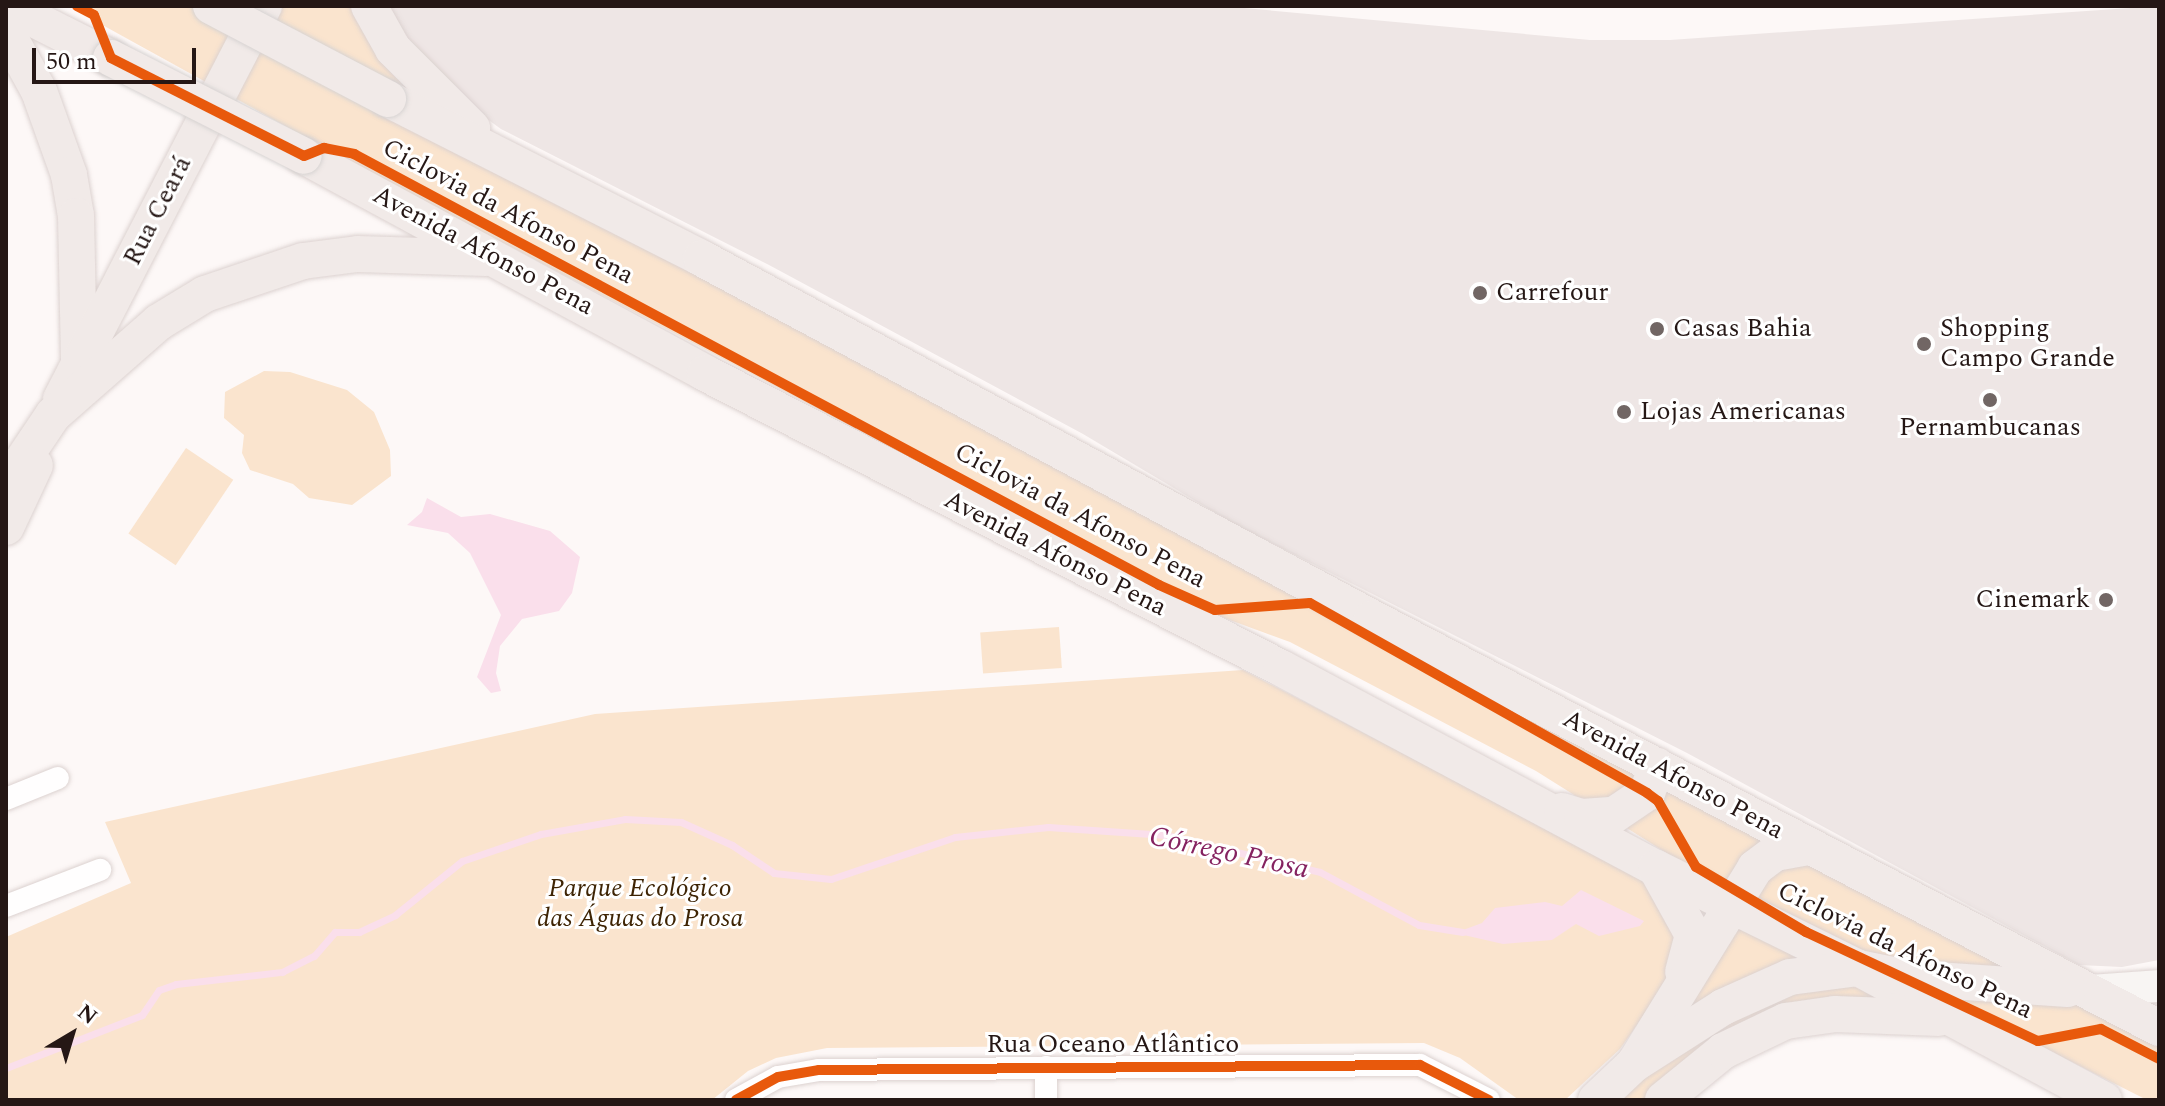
<!DOCTYPE html>
<html>
<head>
<meta charset="utf-8">
<style>
  body { margin:0 }
  #map { position:relative; width:2165px; height:1106px; overflow:hidden; background:#fdf8f7; font-family:Spectral,serif }
  div>[style] { position:absolute }
  .built>* { inset:0; background:#eee6e5 }
  .green>* { inset:0; background:#fae4ce; transform-origin:0 0 }
  .water>* { inset:0; background:#fadfeb }
  .stream>* { height:7px; margin:-3.5px; padding:0 3.5px; transform-origin:3.5px; border-radius:3.5px; background:#fadfeb }
  .roads { filter:drop-shadow(0 0 2px #dcd2d0) drop-shadow(0 0 2px #dcd2d0) }
  .street>* { height:22px; margin:-11px; padding:0 11px; transform-origin:11px; border-radius:11px; background:#fffefe }
  .secondary>* { height:32px; margin:-16px; padding:0 16px; transform-origin:16px; border-radius:16px; background:#f8f5f3 }
  .primary>* { height:36px; margin:-18px; padding:0 18px; transform-origin:18px; border-radius:18px; background:#f1eae8 }
  .bridges { filter:drop-shadow(0 0 2px #d7d3d2) drop-shadow(0 0 2px #d7d3d2) }
  .primary-bridge>* { height:36px; margin:-18px; padding:0 18px; transform-origin:18px; border-radius:18px; background:#f1eae8 }
  .cycleway>* { height:10px; margin:-5px; padding:0 5px; transform-origin:5px; border-radius:5px; background:#e8590c }
  .dots>* { width:22px; height:22px; translate:-50% -50%; box-sizing:border-box; border:4px solid #fff; border-radius:50% }
  span { translate:-50% -50%; white-space:nowrap; text-align:center; line-height:1.15; -webkit-text-stroke:6px #fff; paint-order:stroke }
  .street-label { font-size:26px; color:#251715 }
  .poi-label { font-size:26px; color:#251715 }
  .left { translate:0 -50%; text-align:left }
  .right { translate:-100% -50%; text-align:right }
  .park-label { font-size:26px; color:#3e2404; font-style:italic }
  .water-label { font-size:28px; color:#852360; font-style:italic }
  .frame { position:absolute; inset:0; border:8px solid #251715; pointer-events:none }
  .north { position:absolute; left:32px; top:994px; width:80px; height:80px; -webkit-text-stroke:6px #fff; paint-order:stroke; rotate:38deg; font-size:22px; font-weight:700; line-height:32px; text-align:center; color:#251715 }
  .north::after { content:''; display:block; margin:auto; width:28px; height:36px; background:#251715; clip-path:polygon(50% 0,100% 100%,50% 72%,0 100%) }
  .scale { position:absolute; left:32px; top:48px; width:164px; height:36px; box-sizing:border-box; border:4px solid #251715; border-top:0; padding-left:10px; font-size:24px; line-height:28px; white-space:nowrap; color:#251715; -webkit-text-stroke:6px #fff; paint-order:stroke }
</style>
</head>
<body>
<div id="map">
  <div class="built">
    <i style="clip-path:polygon(389px 6px,1222px 6px,1590px 40px,1670px 40px,2159px 6px,2159px 960px,2122px 967px,2079px 965px,1687px 753px,1236px 525px,1083px 434px,769px 265px,501px 129px,443px 87px,402px 41px)"></i>
  </div>
  <div class="green">
    <i style="clip-path:polygon(68px 6px,189px 6px,2159px 1045px,2159px 1100px,2147px 1100px,1700px 874px,1536px 771px,1290px 642px,1189px 605px,354px 164px)"></i>
    <i style="clip-path:polygon(238px 6px,356px 6px,456px 120px)"></i>
    <i style="clip-path:polygon(264px 371px,290px 372px,347px 390px,374px 412px,390px 450px,391px 476px,352px 505px,309px 498px,293px 484px,250px 470px,242px 453px,244px 435px,224px 418px,225px 392px)"></i>
    <i style="left:186px;top:448px;width:57px;height:103px;rotate:34deg"></i>
    <i style="left:1059px;top:627px;width:41px;height:79px;rotate:86deg"></i>
    <i style="clip-path:polygon(1243px 670px,1653px 884px,1678px 929px,1664px 987px,1620px 1049px,1565px 1100px,1519px 1100px,1460px 1058px,1424px 1043px,827px 1048px,776px 1058px,748px 1071px,712px 1100px,6px 1100px,6px 937px,131px 883px,105px 822px,595px 714px)"></i>
    <i style="clip-path:polygon(1729px 921px,1920px 1011px,1857px 998px,1660px 1086px,1643px 1100px,1616px 1100px)"></i>
  </div>
  <div class="water">
    <i style="clip-path:polygon(427px 498px,461px 517px,490px 514px,550px 531px,580px 557px,572px 593px,559px 611px,522px 619px,500px 646px,496px 673px,501px 691px,491px 693px,477px 677px,501px 615px,470px 553px,448px 533px,407px 525px,422px 512px)"></i>
    <i style="clip-path:polygon(1581px 890px,1644px 921px,1640px 926px,1599px 936px,1576px 924px,1552px 940px,1503px 944px,1455px 933px,1482px 923px,1495px 908px,1545px 902px,1562px 906px)"></i>
  </div>
  <div class="stream">
    <i style="left:6px;top:1068px;width:146px;rotate:-21.3deg"></i>
    <i style="left:142px;top:1015px;width:30px;rotate:-56deg"></i>
    <i style="left:159px;top:990px;width:18px;rotate:-19deg"></i>
    <i style="left:176px;top:984px;width:107px;rotate:-6.5deg"></i>
    <i style="left:282px;top:972px;width:36px;rotate:-27deg"></i>
    <i style="left:314px;top:956px;width:32px;rotate:-49deg"></i>
    <i style="left:335px;top:932px;width:24px"></i>
    <i style="left:359px;top:932px;width:40px;rotate:-25deg"></i>
    <i style="left:395px;top:915px;width:86px;rotate:-38.9deg"></i>
    <i style="left:462px;top:861px;width:83px;rotate:-18.9deg"></i>
    <i style="left:541px;top:834px;width:85px;rotate:-10.1deg"></i>
    <i style="left:625px;top:819px;width:56px;rotate:3.1deg"></i>
    <i style="left:681px;top:822px;width:56px;rotate:24.3deg"></i>
    <i style="left:732px;top:845px;width:50px;rotate:33.7deg"></i>
    <i style="left:774px;top:873px;width:57px;rotate:6deg"></i>
    <i style="left:831px;top:879px;width:131px;rotate:-18.7deg"></i>
    <i style="left:955px;top:837px;width:94px;rotate:-6.1deg"></i>
    <i style="left:1048px;top:827px;width:118px;rotate:3.9deg"></i>
    <i style="left:1166px;top:835px;width:158px;rotate:13.5deg"></i>
    <i style="left:1320px;top:872px;width:112px;rotate:28.2deg"></i>
    <i style="left:1419px;top:925px;width:44px;rotate:9.2deg"></i>
  </div>
  <div class="roads">
    <div class="street">
      <i style="left:6px;top:799px;width:56px;rotate:-22deg"></i>
      <i style="left:6px;top:906px;width:101px;rotate:-21deg"></i>
      <i style="left:1046px;top:1067px;width:33px;rotate:90deg"></i>
      <i style="left:736px;top:1100px;width:48px;rotate:-28.7deg"></i>
      <i style="left:778px;top:1077px;width:42px;rotate:-9.7deg"></i>
      <i style="left:819px;top:1070px;width:601px;rotate:-0.48deg"></i>
      <i style="left:1420px;top:1065px;width:77px;rotate:26.9deg"></i>
    </div>
    <div class="secondary">
      <i style="left:2089px;top:991px;width:70px;rotate:-4.1deg"></i>
    </div>
    <div class="primary">
      <i style="left:8px;top:6px;width:115px;rotate:26.8deg"></i>
      <i style="left:369px;top:6px;width:49px;rotate:60.8deg"></i>
      <i style="left:393px;top:49px;width:112px;rotate:45deg"></i>
      <i style="left:6px;top:31px;width:68px;rotate:61.2deg"></i>
      <i style="left:39px;top:91px;width:89px;rotate:70.3deg"></i>
      <i style="left:69px;top:175px;width:42px;rotate:80.3deg"></i>
      <i style="left:76px;top:216px;width:143px;rotate:88.8deg"></i>
      <i style="left:388px;top:99px;width:351px;rotate:26.9deg"></i>
      <i style="left:701px;top:258px;width:761px;rotate:28.21deg"></i>
      <i style="left:1372px;top:618px;width:887px;rotate:27.52deg"></i>
      <i style="left:304px;top:156px;width:456px;rotate:28.4deg"></i>
      <i style="left:705px;top:373px;width:647px;rotate:27.12deg"></i>
      <i style="left:1281px;top:668px;width:425px;rotate:28.1deg"></i>
      <i style="left:1656px;top:868px;width:225px;rotate:26.3deg"></i>
      <i style="left:1858px;top:968px;width:279px;rotate:28.2deg"></i>
      <i style="left:61px;top:399px;width:442px;rotate:-62.7deg"></i>
      <i style="left:6px;top:485px;width:84px;rotate:-56.1deg"></i>
      <i style="left:53px;top:415px;width:141px;rotate:-41.3deg"></i>
      <i style="left:159px;top:322px;width:54px;rotate:-31.3deg"></i>
      <i style="left:205px;top:294px;width:103px;rotate:-18.6deg"></i>
      <i style="left:303px;top:261px;width:55px;rotate:-7.3deg"></i>
      <i style="left:358px;top:254px;width:128px;rotate:1.8deg"></i>
      <i style="left:6px;top:527px;width:68px;rotate:-64.9deg"></i>
      <i style="left:1562px;top:811px;width:21px;rotate:17deg"></i>
      <i style="left:1582px;top:817px;width:32px;rotate:-4deg"></i>
      <i style="left:1614px;top:815px;width:40px;rotate:-34deg"></i>
      <i style="left:1647px;top:793px;width:29px;rotate:-70deg"></i>
      <i style="left:1656px;top:868px;width:77px;rotate:61.1deg"></i>
      <i style="left:1693px;top:935px;width:38px;rotate:105deg"></i>
      <i style="left:1636px;top:1061px;width:227px;rotate:-58.3deg"></i>
      <i style="left:1755px;top:868px;width:25px;rotate:-37deg"></i>
      <i style="left:1775px;top:853px;width:34px;rotate:-10deg"></i>
      <i style="left:1596px;top:1100px;width:52px;rotate:-43.5deg"></i>
      <i style="left:1634px;top:1064px;width:106px;rotate:-32.6deg"></i>
      <i style="left:1723px;top:1007px;width:73px;rotate:-24.1deg"></i>
      <i style="left:1790px;top:977px;width:69px;rotate:-7.5deg"></i>
      <i style="left:1858px;top:968px;width:50px;rotate:11.5deg"></i>
      <i style="left:1907px;top:978px;width:161px;rotate:3.9deg"></i>
      <i style="left:1663px;top:1100px;width:77px;rotate:-39.2deg"></i>
      <i style="left:1723px;top:1051px;width:70px;rotate:-25.5deg"></i>
      <i style="left:1786px;top:1021px;width:49px;rotate:-8.1deg"></i>
      <i style="left:1835px;top:1014px;width:104px;rotate:2.2deg"></i>
    </div>
  </div>
  <div class="bridges">
    <div class="primary-bridge">
      <i style="left:211px;top:6px;width:200px;rotate:27.7deg"></i>
      <i style="left:111px;top:58px;width:216px;rotate:26.9deg"></i>
    </div>
  </div>
  <div class="cycleway">
    <i style="left:77px;top:6px;width:19px;rotate:28deg"></i>
    <i style="left:94px;top:15px;width:46px;rotate:68.4deg"></i>
    <i style="left:111px;top:58px;width:216px;rotate:26.9deg"></i>
    <i style="left:304px;top:156px;width:22px;rotate:-22deg"></i>
    <i style="left:324px;top:148px;width:31px;rotate:11deg"></i>
    <i style="left:354px;top:154px;width:913px;rotate:28.16deg"></i>
    <i style="left:1159px;top:585px;width:61px;rotate:24.1deg"></i>
    <i style="left:1215px;top:610px;width:95px;rotate:-4.2deg"></i>
    <i style="left:1310px;top:603px;width:387px;rotate:29.4deg"></i>
    <i style="left:1647px;top:793px;width:14px;rotate:36deg"></i>
    <i style="left:1658px;top:801px;width:76px;rotate:60.1deg"></i>
    <i style="left:1696px;top:867px;width:128px;rotate:30.6deg"></i>
    <i style="left:1806px;top:932px;width:256px;rotate:25.2deg"></i>
    <i style="left:2038px;top:1041px;width:64px;rotate:-10.8deg"></i>
    <i style="left:2101px;top:1029px;width:65px;rotate:27.3deg"></i>
    <i style="left:736px;top:1100px;width:48px;rotate:-28.7deg"></i>
    <i style="left:778px;top:1077px;width:42px;rotate:-9.7deg"></i>
    <i style="left:819px;top:1070px;width:601px;rotate:-0.48deg"></i>
    <i style="left:1420px;top:1065px;width:77px;rotate:26.9deg"></i>
  </div>
  <div class="dots">
    <i style="left:1480px;top:293px;background:#716664"></i>
    <i style="left:1657px;top:329px;background:#716664"></i>
    <i style="left:1924px;top:344px;background:#716664"></i>
    <i style="left:1990px;top:400px;background:#716664"></i>
    <i style="left:1624px;top:412px;background:#716664"></i>
    <i style="left:2106px;top:600px;background:#716664"></i>
  </div>
  <div class="street-label">
    <span style="left:158px;top:211px;rotate:-63deg">Rua Ceará</span>
    <span style="left:508px;top:212px;rotate:28deg">Ciclovia da Afonso Pena</span>
    <span style="left:483px;top:251px;rotate:28deg">Avenida Afonso Pena</span>
    <span style="left:1080px;top:516px;rotate:28deg">Ciclovia da Afonso Pena</span>
    <span style="left:1055px;top:554px;rotate:27deg">Avenida Afonso Pena</span>
    <span style="left:1673px;top:775px;rotate:28deg">Avenida Afonso Pena</span>
    <span style="left:1905px;top:951px;rotate:26deg">Ciclovia da Afonso Pena</span>
    <span style="left:1113px;top:1045px">Rua Oceano Atlântico</span>
  </div>
  <div class="poi-label">
    <span class="left" style="left:1496px;top:293px">Carrefour</span>
    <span class="left" style="left:1673px;top:329px">Casas Bahia</span>
    <span class="left" style="left:1940px;top:344px">Shopping<br>Campo Grande</span>
    <span class="left" style="left:1640px;top:412px">Lojas Americanas</span>
    <span style="left:1990px;top:428px">Pernambucanas</span>
    <span class="right" style="left:2090px;top:600px">Cinemark</span>
  </div>
  <div class="park-label">
    <span style="left:640px;top:904px">Parque Ecológico<br>das Águas do Prosa</span>
  </div>
  <div class="water-label">
    <span style="left:1229px;top:853px;rotate:12deg">Córrego Prosa</span>
  </div>
  <div class="frame"></div>
  <div class="north">N</div>
  <div class="scale">50 m</div>
</div>
</body>
</html>
